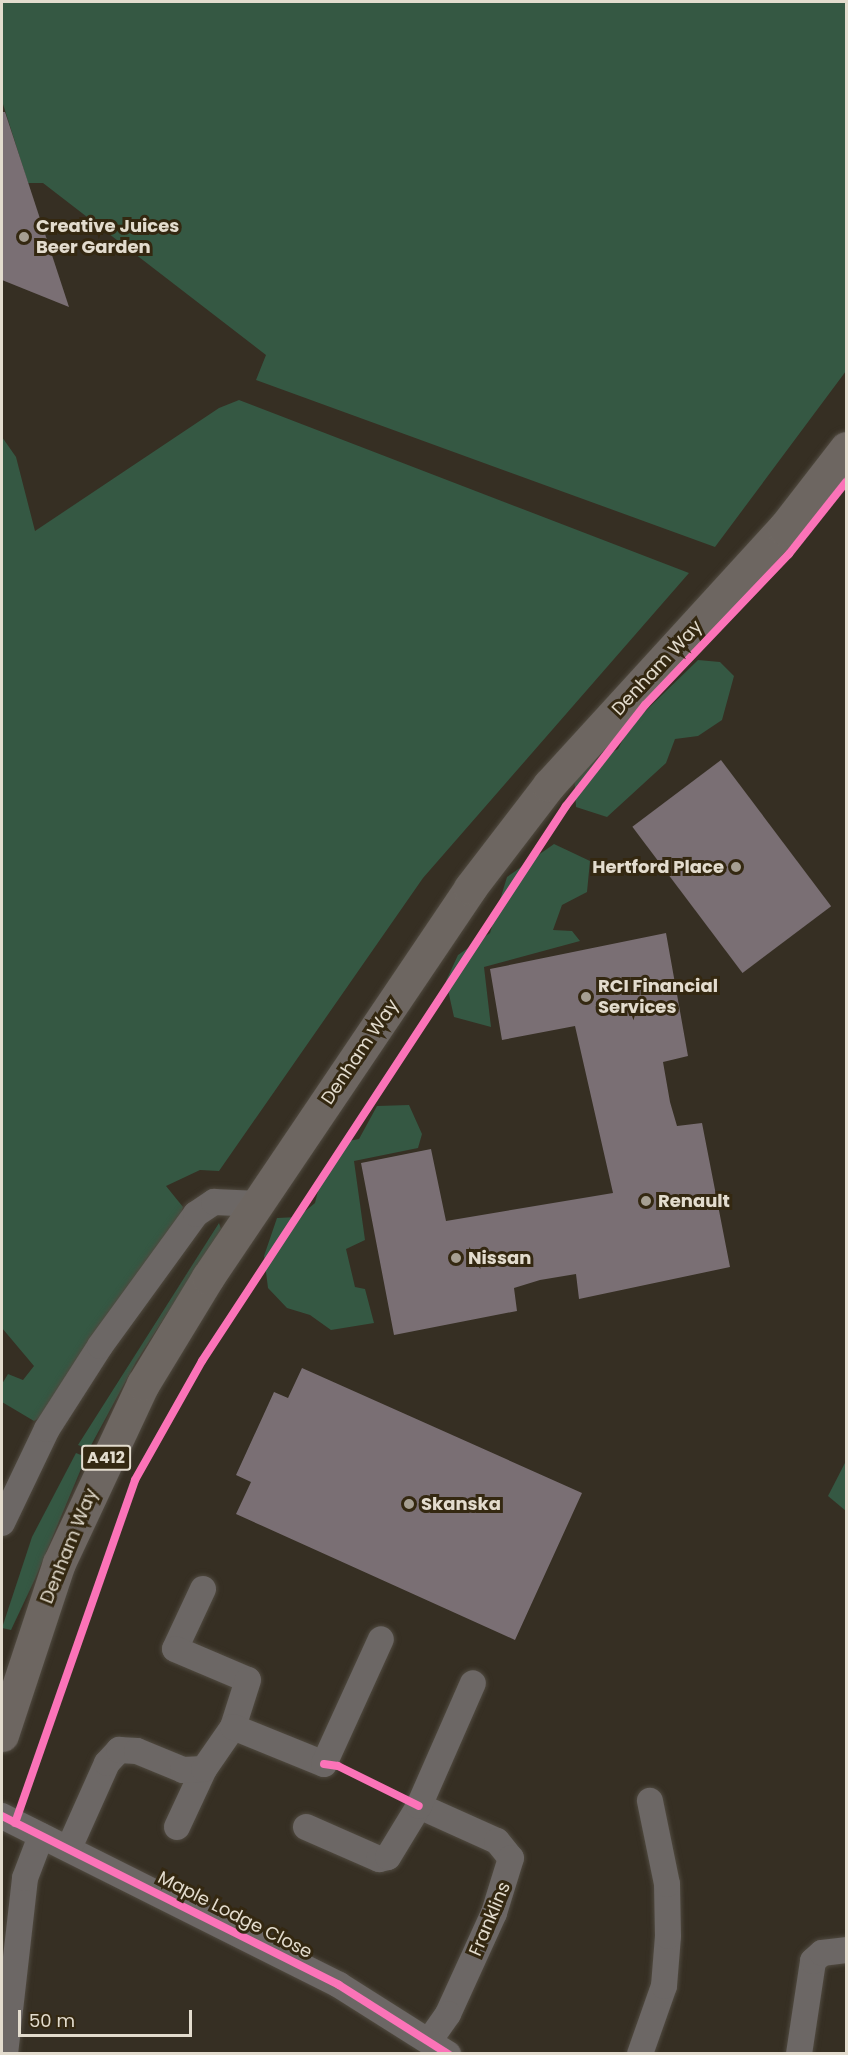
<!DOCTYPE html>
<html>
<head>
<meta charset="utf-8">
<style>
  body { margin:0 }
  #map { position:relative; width:848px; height:2055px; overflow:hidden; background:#362f23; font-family:Poppins,sans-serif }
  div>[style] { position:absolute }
  .green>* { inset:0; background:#355843 }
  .building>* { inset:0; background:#7a6f74; transform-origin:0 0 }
  .roads { filter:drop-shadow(0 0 2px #504a40) drop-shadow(0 0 2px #504a40) }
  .minor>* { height:26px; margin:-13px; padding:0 13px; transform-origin:13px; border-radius:13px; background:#6c6765 }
  .primary>* { height:33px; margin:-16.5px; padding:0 16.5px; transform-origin:16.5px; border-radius:16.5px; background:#6d6661 }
  .cycleway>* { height:8px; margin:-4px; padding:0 4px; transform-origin:4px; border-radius:4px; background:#fb73b8 }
  .dots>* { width:16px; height:16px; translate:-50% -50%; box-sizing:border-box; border:3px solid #342811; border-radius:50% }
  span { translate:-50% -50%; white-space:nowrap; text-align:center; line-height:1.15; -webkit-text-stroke:6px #342811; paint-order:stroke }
  .shield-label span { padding:2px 4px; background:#342811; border:2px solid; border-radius:4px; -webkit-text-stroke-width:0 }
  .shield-label { font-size:16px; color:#e3dcce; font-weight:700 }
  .poi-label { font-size:18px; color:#e3dcce; font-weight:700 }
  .left { translate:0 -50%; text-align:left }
  .right { translate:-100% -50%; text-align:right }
  .street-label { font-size:18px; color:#e3dcce }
  .frame { position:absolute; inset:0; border:3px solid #e3dcce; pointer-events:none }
  .scale { position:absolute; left:18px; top:2010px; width:174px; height:27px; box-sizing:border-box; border:3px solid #e3dcce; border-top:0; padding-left:8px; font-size:18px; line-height:21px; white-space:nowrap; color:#e3dcce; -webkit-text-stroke:4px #342811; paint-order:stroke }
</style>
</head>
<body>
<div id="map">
  <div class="green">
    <i style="clip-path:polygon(2px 2px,846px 2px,846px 371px,715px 547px,256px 380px,266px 355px,43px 183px,28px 183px,2px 101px)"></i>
    <i style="clip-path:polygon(239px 400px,689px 573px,423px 878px,219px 1171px,200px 1170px,166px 1186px,183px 1207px,179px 1220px,41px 1417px,34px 1421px,2px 1402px,2px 1384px,8px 1374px,23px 1380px,34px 1366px,2px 1328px,2px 437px,16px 457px,35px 531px,219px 408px)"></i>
    <i style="clip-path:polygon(698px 660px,720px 662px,734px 676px,722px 720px,698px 736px,675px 739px,666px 763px,607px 817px,576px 807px,574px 771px,618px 749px,629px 727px)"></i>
    <i style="clip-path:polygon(554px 844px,590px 861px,587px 892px,562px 905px,553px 930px,572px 931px,580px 941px,484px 967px,491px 1027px,454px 1017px,446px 981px,458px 955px,490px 933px,507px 877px)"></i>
    <i style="clip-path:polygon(409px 1105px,422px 1134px,418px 1148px,354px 1161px,365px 1240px,346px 1249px,355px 1287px,365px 1289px,374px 1323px,331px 1330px,310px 1315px,287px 1308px,268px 1288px,264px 1256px,277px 1218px,298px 1217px,315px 1203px,322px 1175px,343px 1142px,359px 1139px,377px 1106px)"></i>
    <i style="clip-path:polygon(219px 1223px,221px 1229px,136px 1362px,89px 1449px,78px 1445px)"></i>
    <i style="clip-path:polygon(76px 1453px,86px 1457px,35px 1579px,11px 1630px,2px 1628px,32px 1537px)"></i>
    <i style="clip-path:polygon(846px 1461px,846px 1511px,828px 1496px)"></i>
  </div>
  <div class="building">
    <i style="clip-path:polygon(2px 112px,5px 112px,69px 307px,2px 280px)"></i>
    <i style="left:721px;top:760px;width:183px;height:111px;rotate:53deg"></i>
    <i style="clip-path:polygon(666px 933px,688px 1056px,663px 1062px,670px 1102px,677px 1126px,702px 1123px,730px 1267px,579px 1299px,576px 1274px,540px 1280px,514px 1288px,517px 1311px,394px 1335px,361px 1163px,431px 1149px,446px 1221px,613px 1193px,575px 1026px,502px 1040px,490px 969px)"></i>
    <i style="clip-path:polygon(302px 1368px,582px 1493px,515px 1640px,236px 1514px,251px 1482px,236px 1475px,274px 1392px,288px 1398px)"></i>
  </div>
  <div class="roads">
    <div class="minor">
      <i style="left:2px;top:1523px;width:104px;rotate:-64.4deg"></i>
      <i style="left:47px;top:1429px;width:98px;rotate:-57.4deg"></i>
      <i style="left:100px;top:1346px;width:163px;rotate:-54deg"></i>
      <i style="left:196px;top:1214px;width:22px;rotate:-34deg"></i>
      <i style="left:214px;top:1202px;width:45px;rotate:2.5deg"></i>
      <i style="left:203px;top:1589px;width:66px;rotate:115deg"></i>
      <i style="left:175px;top:1649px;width:79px;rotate:23deg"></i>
      <i style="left:248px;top:1680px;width:49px;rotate:107.7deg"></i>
      <i style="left:419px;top:1806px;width:85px;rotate:24.2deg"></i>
      <i style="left:497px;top:1841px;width:22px;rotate:51deg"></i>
      <i style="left:511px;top:1858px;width:58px;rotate:107.2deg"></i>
      <i style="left:494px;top:1913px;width:111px;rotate:114.5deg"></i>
      <i style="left:448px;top:2014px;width:33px;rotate:125deg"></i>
      <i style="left:2px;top:1816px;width:377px;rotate:26.6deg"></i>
      <i style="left:339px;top:1985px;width:129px;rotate:32.3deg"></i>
      <i style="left:177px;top:1827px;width:64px;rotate:-65deg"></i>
      <i style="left:306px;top:1827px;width:80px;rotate:23.7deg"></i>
      <i style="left:379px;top:1859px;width:9px;rotate:-13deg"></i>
      <i style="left:388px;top:1857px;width:60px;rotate:-58.7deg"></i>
      <i style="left:419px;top:1806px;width:134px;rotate:-66.3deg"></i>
      <i style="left:69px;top:1848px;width:93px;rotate:-65.9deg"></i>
      <i style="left:107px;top:1763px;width:18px;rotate:-47deg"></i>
      <i style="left:119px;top:1750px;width:18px;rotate:3deg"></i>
      <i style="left:137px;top:1751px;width:50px;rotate:22.4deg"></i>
      <i style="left:183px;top:1770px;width:21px;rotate:-3deg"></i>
      <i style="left:204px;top:1769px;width:51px;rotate:-55.4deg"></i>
      <i style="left:233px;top:1727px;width:98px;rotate:22.1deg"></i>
      <i style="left:324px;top:1764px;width:137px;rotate:-65.5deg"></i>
      <i style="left:5px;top:2054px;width:177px;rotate:-83.5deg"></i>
      <i style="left:25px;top:1878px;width:45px;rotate:-69.1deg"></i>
      <i style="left:640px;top:2054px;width:72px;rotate:-70.6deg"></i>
      <i style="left:664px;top:1986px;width:50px;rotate:-85.4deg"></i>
      <i style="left:668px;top:1936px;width:52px;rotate:-91.1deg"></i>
      <i style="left:667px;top:1884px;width:85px;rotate:-101.6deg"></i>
      <i style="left:799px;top:2054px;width:94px;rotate:-81.4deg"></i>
      <i style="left:813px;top:1961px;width:12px;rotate:-42deg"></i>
      <i style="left:822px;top:1953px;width:24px;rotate:-7deg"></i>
    </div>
    <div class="primary">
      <i style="left:2px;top:1735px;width:181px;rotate:-71.7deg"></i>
      <i style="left:59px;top:1563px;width:198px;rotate:-64.9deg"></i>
      <i style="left:143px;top:1384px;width:125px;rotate:-58.7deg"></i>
      <i style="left:208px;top:1277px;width:469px;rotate:-56deg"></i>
      <i style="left:470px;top:888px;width:130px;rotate:-52.5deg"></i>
      <i style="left:549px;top:785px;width:348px;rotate:-47.6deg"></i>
      <i style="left:784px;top:528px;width:101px;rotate:-52.2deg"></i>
    </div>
  </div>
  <div class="cycleway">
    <i style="left:324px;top:1764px;width:14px;rotate:8deg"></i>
    <i style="left:338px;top:1766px;width:90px;rotate:26.3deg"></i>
    <i style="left:2px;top:1816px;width:377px;rotate:26.6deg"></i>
    <i style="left:339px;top:1985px;width:129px;rotate:32.3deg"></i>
    <i style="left:15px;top:1823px;width:363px;rotate:-70.7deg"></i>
    <i style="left:135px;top:1480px;width:137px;rotate:-60.6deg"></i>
    <i style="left:202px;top:1361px;width:664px;rotate:-56.74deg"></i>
    <i style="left:566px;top:806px;width:128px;rotate:-52deg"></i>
    <i style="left:645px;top:705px;width:209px;rotate:-46.4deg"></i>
    <i style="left:789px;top:554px;width:92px;rotate:-51.6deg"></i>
  </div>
  <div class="dots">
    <i style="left:24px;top:237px;background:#a69f92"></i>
    <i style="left:736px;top:867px;background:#a69f92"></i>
    <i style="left:586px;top:997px;background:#a69f92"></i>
    <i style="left:646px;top:1201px;background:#a69f92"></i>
    <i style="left:456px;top:1258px;background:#a69f92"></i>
    <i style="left:409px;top:1504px;background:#a69f92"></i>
  </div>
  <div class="shield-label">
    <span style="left:106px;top:1458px">A412</span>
  </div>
  <div class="poi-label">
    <span class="left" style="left:36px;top:237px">Creative Juices<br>Beer Garden</span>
    <span class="right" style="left:724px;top:867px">Hertford Place</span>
    <span class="left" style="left:598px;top:997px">RCI Financial<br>Services</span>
    <span class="left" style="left:658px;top:1201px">Renault</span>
    <span class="left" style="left:468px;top:1258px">Nissan</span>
    <span class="left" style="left:421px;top:1504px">Skanska</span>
  </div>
  <div class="street-label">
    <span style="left:657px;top:668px;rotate:-47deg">Denham Way</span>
    <span style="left:360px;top:1052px;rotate:-56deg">Denham Way</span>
    <span style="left:69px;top:1546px;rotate:-68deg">Denham Way</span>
    <span style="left:235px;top:1915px;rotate:27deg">Maple Lodge Close</span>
    <span style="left:490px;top:1919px;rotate:-67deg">Franklins</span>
  </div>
  <div class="frame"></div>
  <div class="scale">50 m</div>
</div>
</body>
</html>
